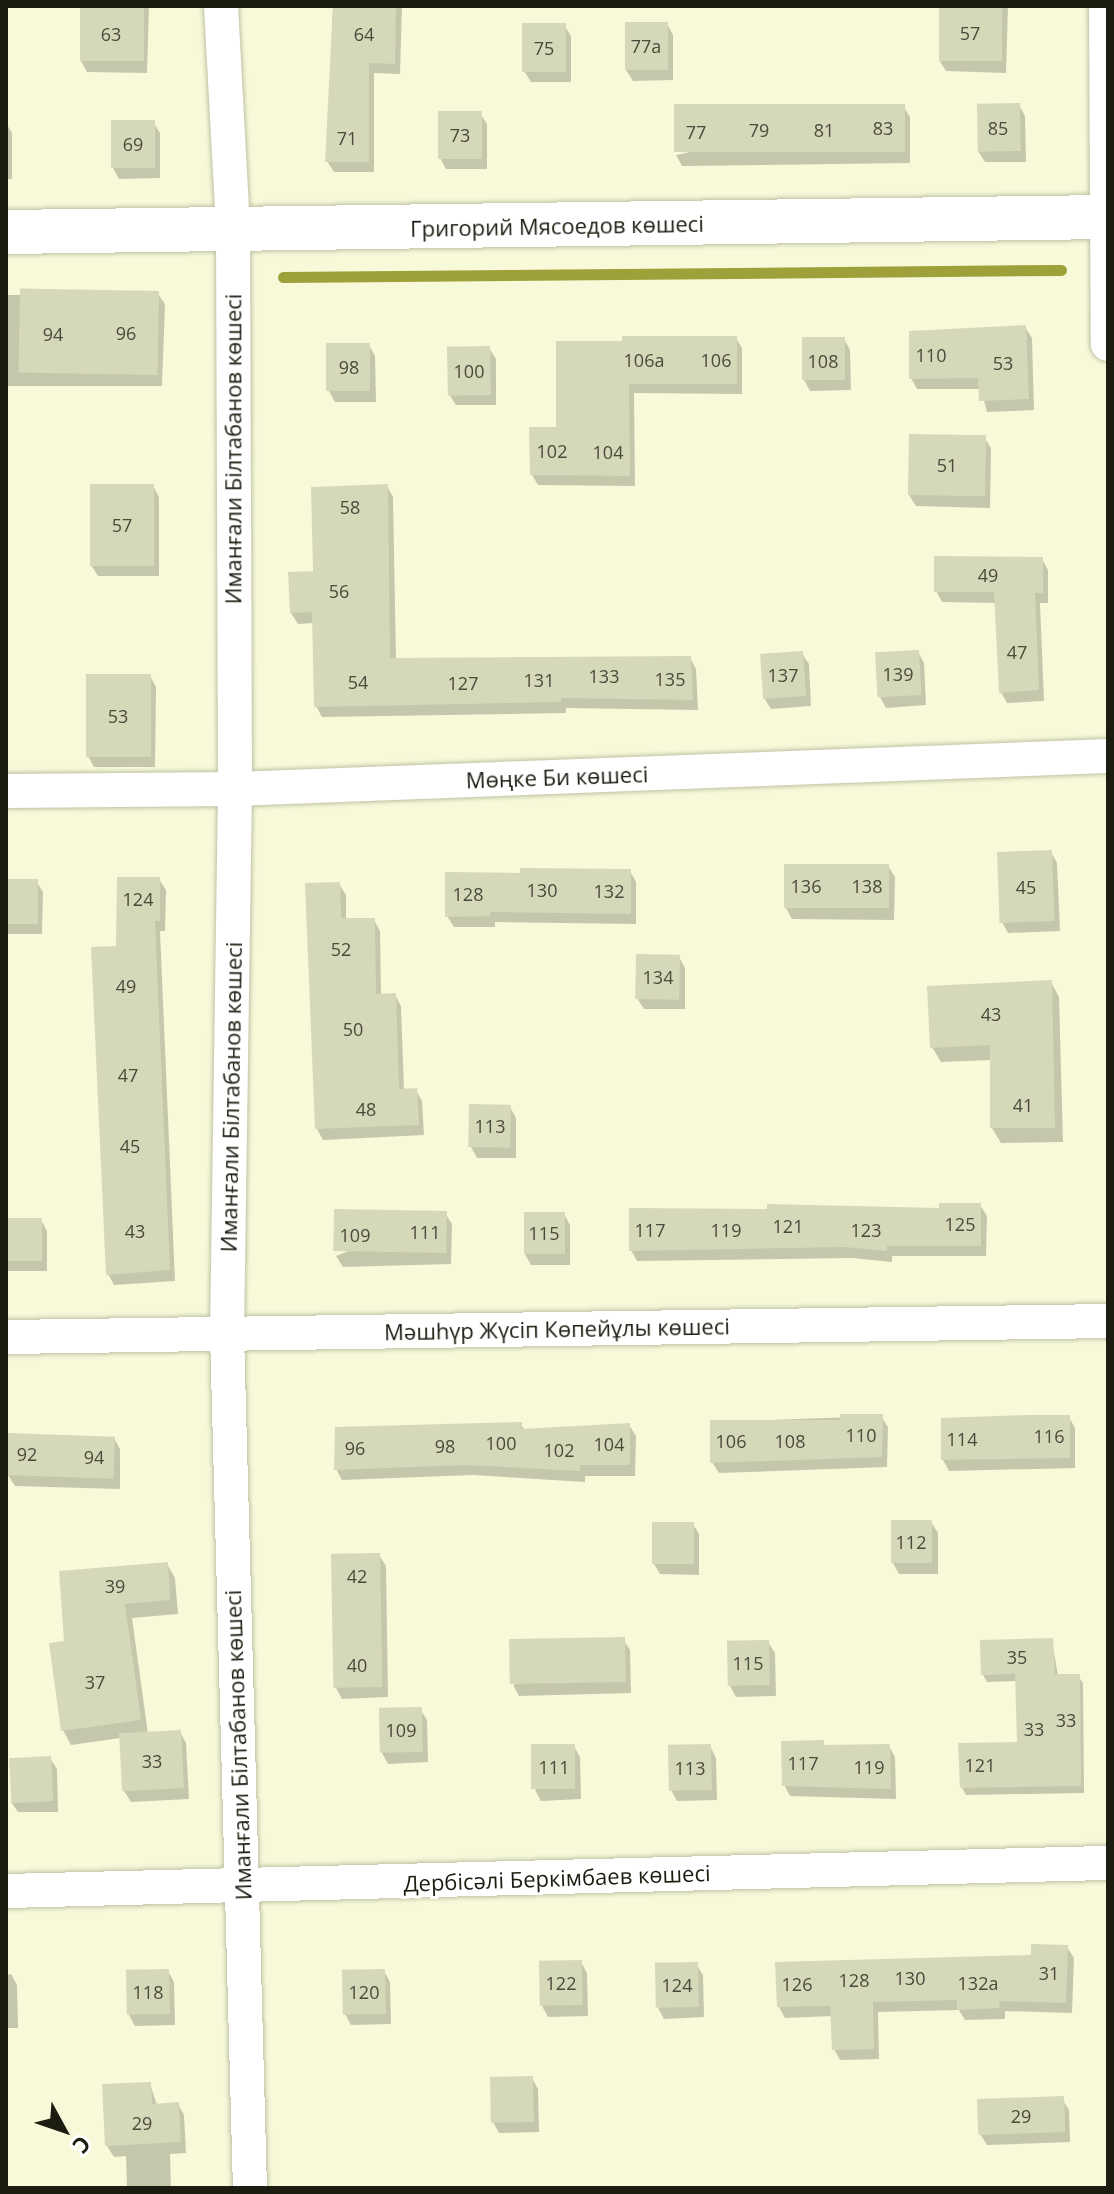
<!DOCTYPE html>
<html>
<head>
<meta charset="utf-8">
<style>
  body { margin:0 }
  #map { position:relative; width:1114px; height:2194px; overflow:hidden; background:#f7f9d9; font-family:"Open Sans",sans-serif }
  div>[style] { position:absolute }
  .shadow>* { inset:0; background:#0003 }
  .stream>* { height:11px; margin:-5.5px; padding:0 5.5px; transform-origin:5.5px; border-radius:5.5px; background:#9ea039 }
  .building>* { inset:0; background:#d6d8ba; transform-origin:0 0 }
  .roads { filter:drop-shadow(0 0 2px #c0c2a4) drop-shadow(0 0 2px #c0c2a4) }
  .street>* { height:34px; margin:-17px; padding:0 17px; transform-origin:17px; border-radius:17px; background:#fff }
  .secondary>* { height:44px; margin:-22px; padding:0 22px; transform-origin:22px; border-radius:22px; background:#fff }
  span { translate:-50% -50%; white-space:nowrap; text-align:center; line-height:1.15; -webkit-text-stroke:6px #fff; paint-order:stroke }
  .number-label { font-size:18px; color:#4a4b3b }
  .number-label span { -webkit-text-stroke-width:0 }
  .street-label { font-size:22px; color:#1c1c11 }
  .frame { position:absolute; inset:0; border:8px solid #1c1c11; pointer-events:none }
  .north { position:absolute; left:24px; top:2090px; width:80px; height:80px; -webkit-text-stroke:6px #fff; paint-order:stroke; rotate:130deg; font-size:22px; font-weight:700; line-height:32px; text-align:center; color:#1c1c11 }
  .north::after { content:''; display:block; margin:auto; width:28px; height:36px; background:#1c1c11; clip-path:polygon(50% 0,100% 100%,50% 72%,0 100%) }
</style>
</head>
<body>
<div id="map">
  <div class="shadow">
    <i style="clip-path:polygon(82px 6px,149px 6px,147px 73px,87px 72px,81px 61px)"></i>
    <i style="clip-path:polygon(333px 6px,402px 6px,400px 74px,374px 73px,374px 172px,334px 172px,327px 161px)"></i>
    <i style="clip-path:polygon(941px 6px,1008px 6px,1006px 73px,946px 71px,939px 60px)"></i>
    <i style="clip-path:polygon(667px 24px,673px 35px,673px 80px,633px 81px,626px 70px)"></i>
    <i style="clip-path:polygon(564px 25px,571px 36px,571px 82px,531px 82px,524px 71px)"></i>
    <i style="clip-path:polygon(1019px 105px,1025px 116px,1026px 162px,985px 162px,978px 151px)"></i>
    <i style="clip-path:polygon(903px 106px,910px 117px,910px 163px,682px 166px,676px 155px)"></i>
    <i style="clip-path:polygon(480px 113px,487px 124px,487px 169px,446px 169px,440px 158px)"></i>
    <i style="clip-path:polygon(153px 122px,160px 133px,160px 178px,119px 179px,113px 168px)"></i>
    <i style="clip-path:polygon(6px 123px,12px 133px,12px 179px,6px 179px)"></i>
    <i style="clip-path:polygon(158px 294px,165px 304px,162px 386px,6px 386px,6px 295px)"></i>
    <i style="clip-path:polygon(1025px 327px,1032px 338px,1034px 410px,987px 412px,981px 389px,917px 389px,911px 378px)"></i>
    <i style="clip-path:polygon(736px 338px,742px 348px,742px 394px,634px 393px,635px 486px,538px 485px,532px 475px,558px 429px,558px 343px)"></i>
    <i style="clip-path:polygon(844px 339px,850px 350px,851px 390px,810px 391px,804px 380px)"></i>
    <i style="clip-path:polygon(369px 345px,375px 356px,376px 402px,335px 402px,329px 391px)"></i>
    <i style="clip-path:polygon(489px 348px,496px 359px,496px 405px,456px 405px,449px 394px)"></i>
    <i style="clip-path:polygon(984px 437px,991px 448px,990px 508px,916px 506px,909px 495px)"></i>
    <i style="clip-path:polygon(153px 486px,159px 497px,159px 576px,98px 576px,91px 565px)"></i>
    <i style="clip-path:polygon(387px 486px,393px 497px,396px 659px,690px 658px,696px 669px,698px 710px,566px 708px,566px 713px,322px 717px,316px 706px,314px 623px,298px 624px,291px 613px)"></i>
    <i style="clip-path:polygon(1042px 559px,1048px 570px,1048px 603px,1040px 603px,1044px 701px,1007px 703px,1001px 692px,996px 603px,942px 602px,936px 591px)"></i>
    <i style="clip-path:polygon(918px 652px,924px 663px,926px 705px,886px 708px,880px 697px)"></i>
    <i style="clip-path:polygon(802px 654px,809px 664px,811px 706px,771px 709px,764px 698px)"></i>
    <i style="clip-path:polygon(150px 676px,156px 687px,155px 767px,94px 767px,88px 756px)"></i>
    <i style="clip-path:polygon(1051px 852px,1057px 863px,1060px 931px,1008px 933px,1002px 922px)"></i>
    <i style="clip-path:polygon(888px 866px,895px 877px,894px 920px,792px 919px,786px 908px)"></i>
    <i style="clip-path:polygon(630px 871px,636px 882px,636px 924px,495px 922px,495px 927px,454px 927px,447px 916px,522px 875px)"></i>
    <i style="clip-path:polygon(159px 879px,166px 890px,165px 931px,160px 931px,175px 1281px,114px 1285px,108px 1274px,118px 947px)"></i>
    <i style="clip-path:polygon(6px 881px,36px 881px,43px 892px,42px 934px,6px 934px)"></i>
    <i style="clip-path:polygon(339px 884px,346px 895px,346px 920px,374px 920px,380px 931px,381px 995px,395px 995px,401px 1006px,404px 1090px,416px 1090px,422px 1101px,424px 1135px,323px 1140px,317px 1129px)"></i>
    <i style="clip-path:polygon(679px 957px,685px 968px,685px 1009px,644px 1009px,637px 998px)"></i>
    <i style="clip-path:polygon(1051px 982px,1059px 997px,1063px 1142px,1001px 1143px,992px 1128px,992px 1060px,941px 1062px,932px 1047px)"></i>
    <i style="clip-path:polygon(510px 1107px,516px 1118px,516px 1158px,477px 1158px,471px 1147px)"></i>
    <i style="clip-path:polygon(980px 1205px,987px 1216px,986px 1256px,892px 1256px,892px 1262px,852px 1258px,637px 1261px,631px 1250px)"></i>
    <i style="clip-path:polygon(445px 1213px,452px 1224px,451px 1264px,343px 1267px,336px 1256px)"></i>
    <i style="clip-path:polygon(564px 1214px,570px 1225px,570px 1265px,531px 1265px,525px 1254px)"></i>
    <i style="clip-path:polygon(6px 1220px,41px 1220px,47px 1231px,47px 1271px,8px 1271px)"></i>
    <i style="clip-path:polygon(881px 1416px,888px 1427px,887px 1467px,719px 1473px,712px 1462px,712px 1422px)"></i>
    <i style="clip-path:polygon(1069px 1417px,1075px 1428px,1075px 1468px,949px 1471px,943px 1460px)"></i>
    <i style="clip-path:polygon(521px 1424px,525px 1431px,629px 1425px,636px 1436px,635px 1476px,585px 1476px,585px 1482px,473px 1475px,342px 1480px,336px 1469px)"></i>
    <i style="clip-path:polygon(114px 1438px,120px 1449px,120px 1489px,15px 1486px,8px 1475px)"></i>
    <i style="clip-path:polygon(931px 1522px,938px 1533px,938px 1574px,899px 1574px,893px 1563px)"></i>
    <i style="clip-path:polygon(693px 1524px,699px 1534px,699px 1575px,660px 1574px,654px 1564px)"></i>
    <i style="clip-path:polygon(379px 1555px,386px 1566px,388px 1697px,342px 1699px,336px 1688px)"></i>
    <i style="clip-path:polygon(167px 1564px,175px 1578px,178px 1614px,132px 1618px,148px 1734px,180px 1732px,186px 1743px,189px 1799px,131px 1802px,124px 1791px,121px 1738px,71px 1745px,63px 1730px,66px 1643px)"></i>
    <i style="clip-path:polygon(623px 1639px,630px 1650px,631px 1693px,519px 1696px,513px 1685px)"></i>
    <i style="clip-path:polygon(1052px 1640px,1058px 1676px,1078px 1676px,1083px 1683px,1084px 1793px,966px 1795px,962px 1788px,1019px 1744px,1018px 1681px,987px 1682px,983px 1675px)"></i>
    <i style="clip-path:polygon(768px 1642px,775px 1653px,776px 1696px,736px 1697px,730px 1686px)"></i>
    <i style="clip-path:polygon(420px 1709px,427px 1720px,428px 1762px,388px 1764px,382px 1753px)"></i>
    <i style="clip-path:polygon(823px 1742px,826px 1747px,889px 1746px,895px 1757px,896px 1799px,790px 1796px,784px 1785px)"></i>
    <i style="clip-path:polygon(574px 1746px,580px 1757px,581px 1799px,541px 1801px,535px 1790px)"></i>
    <i style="clip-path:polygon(710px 1746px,716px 1758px,717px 1800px,677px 1801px,671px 1790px)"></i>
    <i style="clip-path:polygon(50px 1758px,57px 1769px,58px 1812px,18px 1812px,11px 1802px)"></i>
    <i style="clip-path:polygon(1067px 1947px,1074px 1958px,1072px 2013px,1005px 2011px,1005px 2019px,965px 2020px,959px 2010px,878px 2012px,879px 2059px,840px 2060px,834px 2049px,833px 2016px,785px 2018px,779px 2007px)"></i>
    <i style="clip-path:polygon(581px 1962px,587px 1973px,588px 2016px,548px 2017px,542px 2006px)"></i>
    <i style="clip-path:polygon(696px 1964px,703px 1975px,704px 2017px,664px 2019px,658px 2008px)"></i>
    <i style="clip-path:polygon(168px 1971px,174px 1982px,175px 2025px,135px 2026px,129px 2015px)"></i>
    <i style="clip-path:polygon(384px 1971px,390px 1982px,391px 2024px,351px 2025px,345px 2014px)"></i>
    <i style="clip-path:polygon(11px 1974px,17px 1985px,18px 2028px,6px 2028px,6px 1975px)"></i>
    <i style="clip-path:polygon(532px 2078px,538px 2089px,539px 2132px,499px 2133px,493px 2122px)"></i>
    <i style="clip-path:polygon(150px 2084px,157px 2105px,178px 2104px,184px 2115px,186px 2153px,170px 2154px,171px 2188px,127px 2188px,126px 2156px,114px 2157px,107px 2146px)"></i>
    <i style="clip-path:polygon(1062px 2099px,1069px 2110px,1070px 2142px,987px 2145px,980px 2134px)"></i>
  </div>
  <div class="stream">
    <i style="left:283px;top:277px;width:778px;rotate:-0.52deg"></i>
  </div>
  <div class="building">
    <i style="left:80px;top:6px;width:64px;height:55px"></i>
    <i style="clip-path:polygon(333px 6px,396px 6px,395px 64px,369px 63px,369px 162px,325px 162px)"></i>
    <i style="left:939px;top:6px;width:63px;height:55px"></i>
    <i style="left:625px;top:22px;width:43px;height:48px"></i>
    <i style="left:566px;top:23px;width:49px;height:44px;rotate:90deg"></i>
    <i style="left:1020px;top:103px;width:48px;height:43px;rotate:89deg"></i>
    <i style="left:905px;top:104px;width:48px;height:231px;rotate:90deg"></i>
    <i style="left:438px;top:111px;width:44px;height:48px"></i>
    <i style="left:111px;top:120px;width:44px;height:48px"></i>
    <i style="left:159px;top:291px;width:84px;height:139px;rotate:91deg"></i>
    <i style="clip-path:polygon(1026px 325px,1029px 399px,979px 401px,978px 378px,909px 379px,909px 331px)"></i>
    <i style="clip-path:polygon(622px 336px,737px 336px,737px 384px,629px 384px,630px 476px,530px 475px,529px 427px,556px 427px,556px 341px,622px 341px)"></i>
    <i style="left:845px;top:337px;width:43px;height:43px;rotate:90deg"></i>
    <i style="left:326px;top:343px;width:44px;height:48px"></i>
    <i style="left:490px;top:346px;width:49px;height:43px;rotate:89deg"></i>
    <i style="left:909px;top:434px;width:77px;height:61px;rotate:1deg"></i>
    <i style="left:90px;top:484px;width:64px;height:82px"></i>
    <i style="clip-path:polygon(388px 484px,390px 658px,691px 656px,693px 700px,561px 698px,561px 702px,314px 707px,312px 612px,290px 613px,288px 572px,313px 571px,311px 487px)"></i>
    <i style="clip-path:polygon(934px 556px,1043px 557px,1043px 593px,1035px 593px,1039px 690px,999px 693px,994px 592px,934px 592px)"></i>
    <i style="left:919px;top:650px;width:45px;height:44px;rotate:87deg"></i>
    <i style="left:803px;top:651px;width:45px;height:43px;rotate:86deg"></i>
    <i style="left:86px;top:674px;width:65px;height:83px"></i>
    <i style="left:1052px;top:850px;width:71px;height:55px;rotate:88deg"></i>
    <i style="left:784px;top:864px;width:105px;height:44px"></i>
    <i style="clip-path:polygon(520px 868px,631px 869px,631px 914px,490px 912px,490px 916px,445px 917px,445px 872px,520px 873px)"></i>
    <i style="clip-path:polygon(117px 877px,160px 877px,160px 921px,155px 921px,170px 1270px,106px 1275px,91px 947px,116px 946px)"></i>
    <i style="left:6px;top:879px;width:32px;height:45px"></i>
    <i style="clip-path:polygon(340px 882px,341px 918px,375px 918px,376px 994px,396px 993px,399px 1089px,417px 1088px,419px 1125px,315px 1129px,305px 883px)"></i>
    <i style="left:636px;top:954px;width:44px;height:45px;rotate:1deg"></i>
    <i style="clip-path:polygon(1052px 980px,1055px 1128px,990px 1128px,990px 1045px,930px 1048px,927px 986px)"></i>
    <i style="left:469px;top:1104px;width:42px;height:43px;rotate:1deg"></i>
    <i style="clip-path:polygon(939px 1203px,981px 1203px,981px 1246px,887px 1246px,887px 1251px,845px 1247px,629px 1251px,629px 1208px,767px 1209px,767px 1204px,939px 1208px)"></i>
    <i style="left:447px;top:1211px;width:42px;height:113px;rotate:91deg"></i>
    <i style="left:524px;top:1212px;width:41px;height:42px"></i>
    <i style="left:6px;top:1218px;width:36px;height:43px"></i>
    <i style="clip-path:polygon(840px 1414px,883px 1414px,882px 1457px,710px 1463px,710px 1420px,840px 1420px)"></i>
    <i style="clip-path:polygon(1028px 1415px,1070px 1415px,1070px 1458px,941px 1460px,941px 1418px)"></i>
    <i style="clip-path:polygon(522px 1422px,522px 1429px,630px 1423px,630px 1465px,580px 1465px,580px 1471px,466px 1465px,334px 1470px,335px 1427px)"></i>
    <i style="left:7px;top:1433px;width:108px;height:42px;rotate:2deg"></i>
    <i style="left:891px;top:1520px;width:41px;height:43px"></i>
    <i style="left:652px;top:1522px;width:42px;height:42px"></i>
    <i style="left:380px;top:1553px;width:134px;height:49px;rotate:89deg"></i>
    <i style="clip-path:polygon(168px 1562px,170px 1600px,125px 1604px,141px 1720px,61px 1731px,49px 1643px,64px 1641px,59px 1571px)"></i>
    <i style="left:625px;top:1637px;width:45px;height:116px;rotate:89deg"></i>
    <i style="clip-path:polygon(1053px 1638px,1055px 1674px,1080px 1674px,1081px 1786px,960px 1788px,958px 1743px,1017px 1742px,1015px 1674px,981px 1675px,980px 1640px)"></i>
    <i style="left:769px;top:1640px;width:45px;height:42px;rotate:89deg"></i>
    <i style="left:422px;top:1707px;width:45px;height:43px;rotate:89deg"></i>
    <i style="left:181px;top:1730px;width:58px;height:62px;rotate:87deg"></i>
    <i style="clip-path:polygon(824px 1740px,824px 1745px,890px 1744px,891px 1789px,782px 1786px,781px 1741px)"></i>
    <i style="left:575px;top:1744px;width:45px;height:44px;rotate:90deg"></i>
    <i style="left:711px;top:1744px;width:46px;height:43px;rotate:89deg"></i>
    <i style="left:51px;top:1756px;width:45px;height:42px;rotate:87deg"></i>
    <i style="clip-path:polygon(1031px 1944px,1068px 1945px,1066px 2003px,999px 2001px,1000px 2008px,957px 2010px,957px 2000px,873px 2002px,874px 2049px,832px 2050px,830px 2006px,777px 2007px,775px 1962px,1031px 1955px)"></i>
    <i style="left:582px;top:1960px;width:45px;height:43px;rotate:89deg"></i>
    <i style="left:698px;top:1962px;width:45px;height:43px;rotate:89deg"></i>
    <i style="left:169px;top:1969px;width:45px;height:43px;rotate:89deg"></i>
    <i style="left:385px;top:1969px;width:45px;height:43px;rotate:89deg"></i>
    <i style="left:533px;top:2076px;width:46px;height:43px;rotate:89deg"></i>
    <i style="clip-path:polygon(151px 2082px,152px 2104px,179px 2102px,181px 2142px,105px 2146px,102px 2084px)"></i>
    <i style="left:1064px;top:2096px;width:36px;height:87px;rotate:88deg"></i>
  </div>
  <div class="roads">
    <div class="street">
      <i style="left:221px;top:6px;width:225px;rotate:86.9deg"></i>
      <i style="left:233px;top:231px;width:558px;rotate:89.79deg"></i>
      <i style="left:235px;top:789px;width:545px;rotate:90.84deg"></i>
      <i style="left:227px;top:1334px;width:854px;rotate:88.46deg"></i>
      <i style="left:1106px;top:6px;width:338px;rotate:89.7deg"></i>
      <i style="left:6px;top:791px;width:229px;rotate:-0.5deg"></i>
      <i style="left:235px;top:789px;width:874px;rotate:-2.16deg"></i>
      <i style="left:6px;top:1337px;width:1102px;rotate:-0.83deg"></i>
      <i style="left:6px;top:1891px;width:1102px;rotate:-1.46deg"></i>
    </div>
    <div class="secondary">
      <i style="left:6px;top:232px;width:1102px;rotate:-0.78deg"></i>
    </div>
  </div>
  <div class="number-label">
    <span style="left:970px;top:33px">57</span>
    <span style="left:111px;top:34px">63</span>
    <span style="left:364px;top:34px">64</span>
    <span style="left:646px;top:46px">77а</span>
    <span style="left:544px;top:48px">75</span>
    <span style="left:883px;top:128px">83</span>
    <span style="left:998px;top:128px">85</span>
    <span style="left:759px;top:130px">79</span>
    <span style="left:824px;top:130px">81</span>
    <span style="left:696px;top:132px">77</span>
    <span style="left:460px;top:135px">73</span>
    <span style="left:347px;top:138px">71</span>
    <span style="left:133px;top:144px">69</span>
    <span style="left:126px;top:333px">96</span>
    <span style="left:53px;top:334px">94</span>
    <span style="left:931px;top:355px">110</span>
    <span style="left:644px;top:360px">106а</span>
    <span style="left:716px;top:360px">106</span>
    <span style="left:823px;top:361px">108</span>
    <span style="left:1003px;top:363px">53</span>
    <span style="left:349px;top:367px">98</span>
    <span style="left:469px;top:371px">100</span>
    <span style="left:552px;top:451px">102</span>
    <span style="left:608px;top:452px">104</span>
    <span style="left:947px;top:465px">51</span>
    <span style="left:350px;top:507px">58</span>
    <span style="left:122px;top:525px">57</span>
    <span style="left:988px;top:575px">49</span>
    <span style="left:339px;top:591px">56</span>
    <span style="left:1017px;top:652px">47</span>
    <span style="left:898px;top:674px">139</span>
    <span style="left:783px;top:675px">137</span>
    <span style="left:604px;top:676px">133</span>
    <span style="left:670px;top:679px">135</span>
    <span style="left:539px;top:680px">131</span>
    <span style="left:358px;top:682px">54</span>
    <span style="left:463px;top:683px">127</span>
    <span style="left:118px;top:716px">53</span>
    <span style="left:806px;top:886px">136</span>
    <span style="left:867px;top:886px">138</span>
    <span style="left:1026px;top:887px">45</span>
    <span style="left:542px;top:890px">130</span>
    <span style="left:609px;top:891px">132</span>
    <span style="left:468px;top:894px">128</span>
    <span style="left:138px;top:899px">124</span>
    <span style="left:341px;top:949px">52</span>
    <span style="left:658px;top:977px">134</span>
    <span style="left:126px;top:986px">49</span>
    <span style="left:991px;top:1014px">43</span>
    <span style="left:353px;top:1029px">50</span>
    <span style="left:128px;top:1075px">47</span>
    <span style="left:1023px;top:1105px">41</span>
    <span style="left:366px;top:1109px">48</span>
    <span style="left:490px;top:1126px">113</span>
    <span style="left:130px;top:1146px">45</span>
    <span style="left:960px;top:1224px">125</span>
    <span style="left:788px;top:1226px">121</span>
    <span style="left:650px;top:1230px">117</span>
    <span style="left:726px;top:1230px">119</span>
    <span style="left:866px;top:1230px">123</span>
    <span style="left:135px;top:1231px">43</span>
    <span style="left:425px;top:1232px">111</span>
    <span style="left:544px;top:1233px">115</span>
    <span style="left:355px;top:1235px">109</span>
    <span style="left:861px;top:1435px">110</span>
    <span style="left:1049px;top:1436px">116</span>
    <span style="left:962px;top:1439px">114</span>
    <span style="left:731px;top:1441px">106</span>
    <span style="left:790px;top:1441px">108</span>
    <span style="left:501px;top:1443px">100</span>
    <span style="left:609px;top:1444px">104</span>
    <span style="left:445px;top:1446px">98</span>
    <span style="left:355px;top:1448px">96</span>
    <span style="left:559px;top:1450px">102</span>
    <span style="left:27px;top:1454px">92</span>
    <span style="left:94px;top:1457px">94</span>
    <span style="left:911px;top:1542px">112</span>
    <span style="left:357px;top:1576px">42</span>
    <span style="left:115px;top:1586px">39</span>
    <span style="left:1017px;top:1657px">35</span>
    <span style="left:748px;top:1663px">115</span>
    <span style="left:357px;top:1665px">40</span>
    <span style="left:95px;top:1682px">37</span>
    <span style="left:1066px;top:1720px">33</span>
    <span style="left:1034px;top:1729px">33</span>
    <span style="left:401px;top:1730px">109</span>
    <span style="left:152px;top:1761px">33</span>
    <span style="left:803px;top:1763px">117</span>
    <span style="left:980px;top:1765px">121</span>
    <span style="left:554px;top:1767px">111</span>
    <span style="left:869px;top:1767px">119</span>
    <span style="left:690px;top:1768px">113</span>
    <span style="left:1049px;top:1973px">31</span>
    <span style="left:910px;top:1978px">130</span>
    <span style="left:854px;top:1980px">128</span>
    <span style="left:561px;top:1983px">122</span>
    <span style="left:978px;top:1983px">132а</span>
    <span style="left:797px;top:1984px">126</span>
    <span style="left:677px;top:1985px">124</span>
    <span style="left:148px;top:1992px">118</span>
    <span style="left:364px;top:1992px">120</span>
    <span style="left:1021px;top:2116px">29</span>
    <span style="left:142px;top:2123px">29</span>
  </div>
  <div class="street-label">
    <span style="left:557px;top:226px;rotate:-1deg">Григорий Мясоедов көшесі</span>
    <span style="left:233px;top:449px;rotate:-90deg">Иманғали Білтабанов көшесі</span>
    <span style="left:557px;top:777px;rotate:-2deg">Мөңке Би көшесі</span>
    <span style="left:231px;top:1097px;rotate:-89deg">Иманғали Білтабанов көшесі</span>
    <span style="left:557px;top:1329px;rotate:-1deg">Мәшһүр Жүсіп Көпейұлы көшесі</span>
    <span style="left:238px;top:1745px;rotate:-92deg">Иманғали Білтабанов көшесі</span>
    <span style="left:557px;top:1878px;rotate:-2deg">Дербісәлі Беркімбаев көшесі</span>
  </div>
  <div class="frame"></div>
  <div class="north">С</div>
</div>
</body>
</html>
